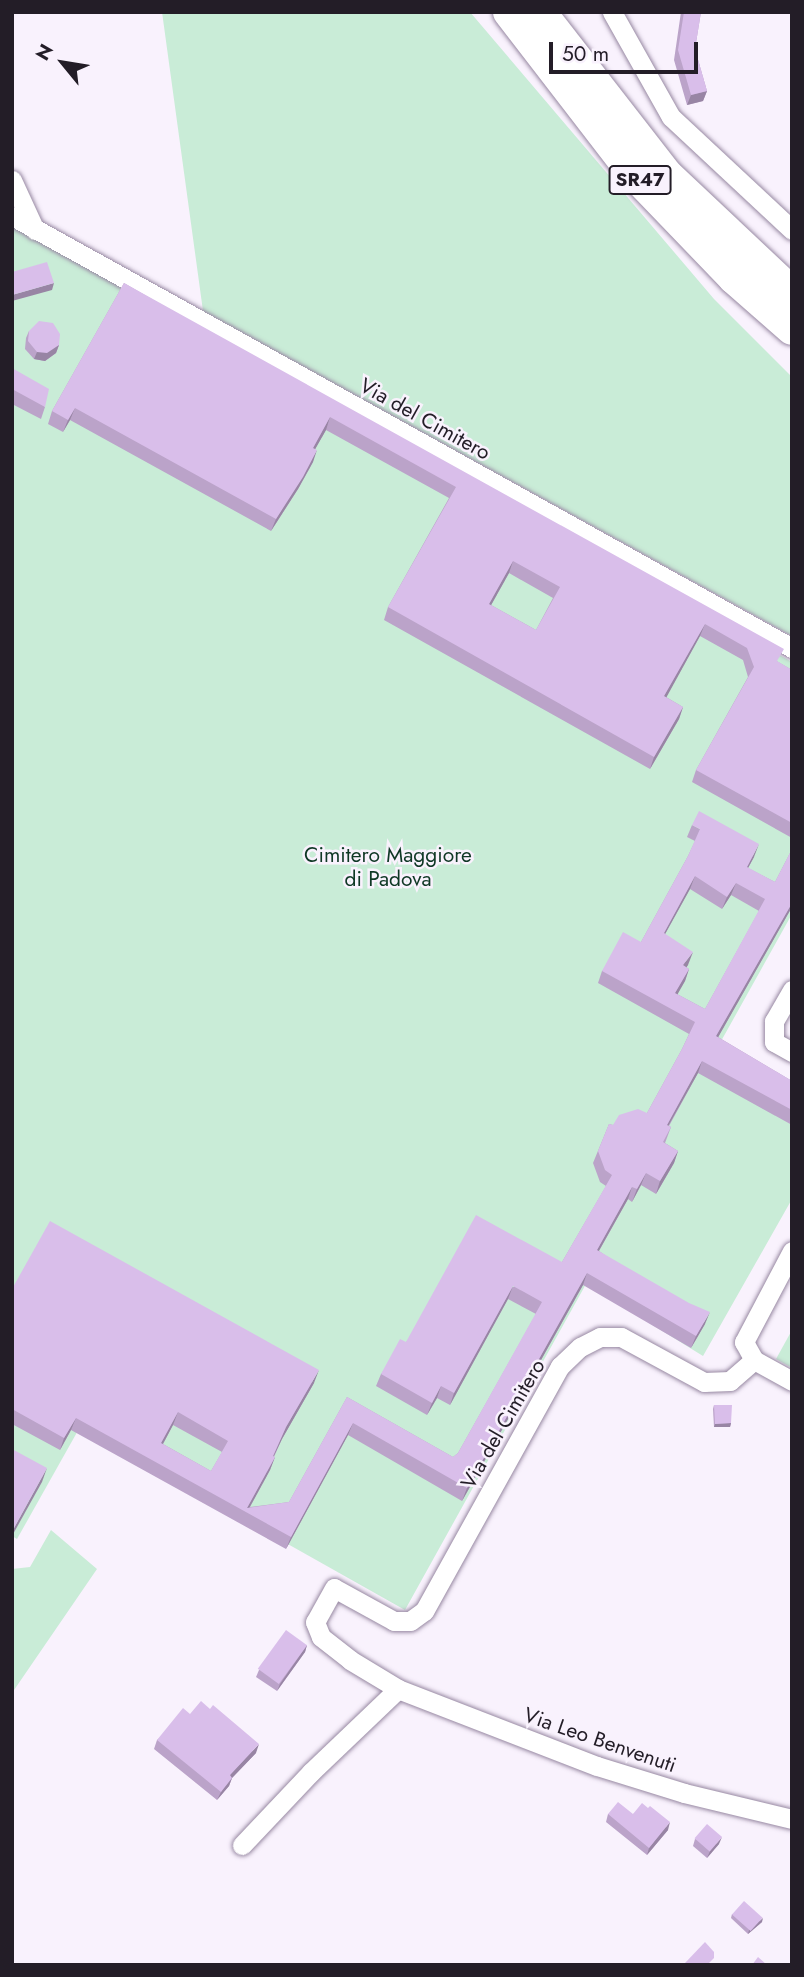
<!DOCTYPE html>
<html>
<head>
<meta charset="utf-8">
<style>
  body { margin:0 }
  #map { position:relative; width:804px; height:1977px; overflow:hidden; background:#f9f2fd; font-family:Jost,sans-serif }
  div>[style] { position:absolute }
  .green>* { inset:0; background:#c9ecd7 }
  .roads { filter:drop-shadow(0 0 2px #9788a2) drop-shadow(0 0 2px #9788a2) }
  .minor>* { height:19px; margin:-9.5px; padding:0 9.5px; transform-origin:9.5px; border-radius:9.5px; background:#fff }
  .trunk>* { height:32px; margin:-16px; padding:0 16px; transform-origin:16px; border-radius:16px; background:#fff }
  .wall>* { inset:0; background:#bba3c9 }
  .shaded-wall>* { inset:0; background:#9885a4 }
  .building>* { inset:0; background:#d9beea; transform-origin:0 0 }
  span { translate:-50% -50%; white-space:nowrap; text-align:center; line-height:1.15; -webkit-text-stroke:5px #f9f2fd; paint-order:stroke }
  .shield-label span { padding:2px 5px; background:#f9f2fd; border:2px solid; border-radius:5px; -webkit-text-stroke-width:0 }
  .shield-label { font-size:19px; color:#231d27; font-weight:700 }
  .street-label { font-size:21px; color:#231d27 }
  .park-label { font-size:21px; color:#0f3825 }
  .frame { position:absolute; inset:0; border:14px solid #231d27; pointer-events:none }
  .north { position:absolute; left:28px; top:28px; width:70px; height:70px; -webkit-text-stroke:5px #f9f2fd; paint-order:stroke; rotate:300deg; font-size:19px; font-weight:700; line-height:28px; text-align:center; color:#231d27 }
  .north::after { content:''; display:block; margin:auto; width:24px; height:32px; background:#231d27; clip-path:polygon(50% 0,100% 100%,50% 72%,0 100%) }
  .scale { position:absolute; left:549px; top:42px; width:149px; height:32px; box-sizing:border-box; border:4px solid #231d27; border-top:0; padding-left:9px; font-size:21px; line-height:24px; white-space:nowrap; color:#231d27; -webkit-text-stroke:5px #f9f2fd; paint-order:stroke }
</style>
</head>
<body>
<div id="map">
  <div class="green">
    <i style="clip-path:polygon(162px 12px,470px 12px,714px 299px,792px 377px,792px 636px,203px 311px)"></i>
    <i style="clip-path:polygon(12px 226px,792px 662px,792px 914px,720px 1043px,792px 1085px,792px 1199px,703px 1356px,586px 1284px,405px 1610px,80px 1427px,17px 1539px,12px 1536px)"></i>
    <i style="clip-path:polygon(792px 1330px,792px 1368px,776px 1359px)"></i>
    <i style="clip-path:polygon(51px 1530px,97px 1569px,12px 1693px,12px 1569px,30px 1567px)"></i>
  </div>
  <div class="roads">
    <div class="minor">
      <i style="left:612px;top:12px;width:120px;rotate:60.7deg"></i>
      <i style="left:671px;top:117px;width:166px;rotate:43deg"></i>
      <i style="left:12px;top:180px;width:55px;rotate:65.3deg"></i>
      <i style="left:12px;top:216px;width:892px;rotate:28.98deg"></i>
      <i style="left:792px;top:990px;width:36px;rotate:120deg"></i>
      <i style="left:774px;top:1021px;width:21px;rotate:90deg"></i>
      <i style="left:774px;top:1042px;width:21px;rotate:29deg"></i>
      <i style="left:792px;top:1251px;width:103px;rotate:117.8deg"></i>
      <i style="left:744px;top:1342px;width:21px;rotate:61deg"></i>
      <i style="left:754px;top:1360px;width:43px;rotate:28.9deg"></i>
      <i style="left:754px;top:1360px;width:32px;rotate:139deg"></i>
      <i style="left:730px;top:1381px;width:26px;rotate:178deg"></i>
      <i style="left:704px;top:1382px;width:94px;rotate:-151.5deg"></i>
      <i style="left:621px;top:1337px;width:21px;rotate:180deg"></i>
      <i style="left:600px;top:1337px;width:22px;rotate:153deg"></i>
      <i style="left:580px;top:1347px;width:28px;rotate:136deg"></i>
      <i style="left:560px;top:1366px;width:280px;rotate:119deg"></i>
      <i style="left:424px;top:1611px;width:17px;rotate:144deg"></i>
      <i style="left:410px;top:1621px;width:16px;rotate:180deg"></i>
      <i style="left:394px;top:1621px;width:68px;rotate:-151.2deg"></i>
      <i style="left:334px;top:1588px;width:39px;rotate:119deg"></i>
      <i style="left:315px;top:1622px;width:16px;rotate:68deg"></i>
      <i style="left:321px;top:1637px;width:37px;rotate:38deg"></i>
      <i style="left:350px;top:1660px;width:56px;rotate:31.1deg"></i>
      <i style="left:398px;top:1689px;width:213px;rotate:21.2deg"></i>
      <i style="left:597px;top:1766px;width:91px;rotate:17.2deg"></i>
      <i style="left:684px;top:1793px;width:111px;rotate:13.5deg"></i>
      <i style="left:242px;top:1845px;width:100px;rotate:-46.6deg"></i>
      <i style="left:311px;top:1772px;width:120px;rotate:-43.7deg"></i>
    </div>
    <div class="trunk">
      <i style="left:509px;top:12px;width:203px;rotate:52.4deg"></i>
      <i style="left:633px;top:173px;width:146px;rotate:46.1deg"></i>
      <i style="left:734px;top:278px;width:77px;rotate:41.3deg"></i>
      <i style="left:540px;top:12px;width:207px;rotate:52.1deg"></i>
      <i style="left:667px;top:175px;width:172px;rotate:43.3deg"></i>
    </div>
  </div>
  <div class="wall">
    <i style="clip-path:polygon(681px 12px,701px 12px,695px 49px,707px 91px,703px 101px,687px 105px,674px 60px)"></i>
    <i style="clip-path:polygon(evenodd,124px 283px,792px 670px,792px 838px,692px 782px,696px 770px,748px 677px,743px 660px,700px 636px,666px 697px,683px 707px,679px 719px,650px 769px,384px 620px,388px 607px,449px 498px,326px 430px,315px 449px,313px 462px,298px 489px,271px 531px,70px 420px,63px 432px,48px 424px,52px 411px,124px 283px,509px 573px,553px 598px,536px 630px,491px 605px,509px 573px)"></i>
    <i style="clip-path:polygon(29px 331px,59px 345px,56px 353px,45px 361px,34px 359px,25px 349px,26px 338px)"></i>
    <i style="clip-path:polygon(12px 368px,45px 407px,41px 419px,12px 404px)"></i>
    <i style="clip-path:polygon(evenodd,692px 825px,754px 857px,748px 868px,775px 882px,792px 849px,792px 907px,718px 1037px,792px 1081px,792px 1125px,698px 1073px,669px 1126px,671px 1127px,665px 1143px,678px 1151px,674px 1163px,656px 1194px,641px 1185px,632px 1202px,628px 1199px,599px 1251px,705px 1324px,691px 1348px,583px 1285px,462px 1501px,348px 1435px,286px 1549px,71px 1430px,60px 1450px,12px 1424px,12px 1289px,314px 1383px,282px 1439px,274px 1457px,275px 1457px,270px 1470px,250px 1507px,289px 1502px,347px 1397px,453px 1457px,458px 1453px,536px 1314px,508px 1299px,450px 1405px,437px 1398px,427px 1415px,376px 1386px,381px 1374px,406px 1342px,562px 1262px,606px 1186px,600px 1182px,593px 1163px,609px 1124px,613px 1125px,647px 1113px,682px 1049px,689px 1034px,598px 983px,602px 971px,641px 942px,688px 856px,695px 841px,687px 837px,692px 825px,690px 889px,722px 909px,731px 895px,759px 911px,705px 1009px,677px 994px,685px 981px,689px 969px,686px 967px,688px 965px,665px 934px,690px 889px,692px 825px,173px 1425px,222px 1452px,211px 1471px,163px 1444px,173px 1425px)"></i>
    <i style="clip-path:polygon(714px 1405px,731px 1423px,730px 1427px,714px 1427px,713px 1409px)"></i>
    <i style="clip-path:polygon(307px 1645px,305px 1652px,277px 1691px,256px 1677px,259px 1670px)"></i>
    <i style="clip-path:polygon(190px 1714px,256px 1753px,232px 1778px,229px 1786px,217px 1800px,154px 1749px,157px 1740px)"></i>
    <i style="clip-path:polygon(648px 1808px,668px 1830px,647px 1855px,606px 1822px,608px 1814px,633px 1814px)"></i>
    <i style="clip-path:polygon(695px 1839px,719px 1844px,707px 1858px,693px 1846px)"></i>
    <i style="clip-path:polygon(732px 1914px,762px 1922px,748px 1934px,731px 1918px)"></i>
  </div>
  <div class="shaded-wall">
    <i style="clip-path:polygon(707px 91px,703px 101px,687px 105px,691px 95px)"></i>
    <i style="clip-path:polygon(54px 283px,52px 290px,12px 301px,12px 295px)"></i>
    <i style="clip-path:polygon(59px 345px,56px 353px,45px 361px,34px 359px,37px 352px)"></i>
    <i style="clip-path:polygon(75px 408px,70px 420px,63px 432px,68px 420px)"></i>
    <i style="clip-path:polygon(330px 417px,326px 430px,309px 460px,313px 448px)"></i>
    <i style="clip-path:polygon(317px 450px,313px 462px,298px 489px,271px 531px,276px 519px)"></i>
    <i style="clip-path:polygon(513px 561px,509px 573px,485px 616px,489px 604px)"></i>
    <i style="clip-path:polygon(705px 624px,700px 636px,660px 709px,664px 696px)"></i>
    <i style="clip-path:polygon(683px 707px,679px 719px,650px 769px,654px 757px)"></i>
    <i style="clip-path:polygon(759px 844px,754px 857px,742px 879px,747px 867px)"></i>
    <i style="clip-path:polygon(695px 876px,690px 889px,659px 945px,664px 933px)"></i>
    <i style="clip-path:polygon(736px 883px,731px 895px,722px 909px,727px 897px)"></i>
    <i style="clip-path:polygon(792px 903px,792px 907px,712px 1048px,716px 1036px)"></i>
    <i style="clip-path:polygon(693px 952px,688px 965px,679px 978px,683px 965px)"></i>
    <i style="clip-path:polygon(689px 969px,685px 981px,671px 1006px,675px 993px)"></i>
    <i style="clip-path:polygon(702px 1061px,698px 1073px,662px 1137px,667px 1125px)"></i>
    <i style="clip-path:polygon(678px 1151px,674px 1163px,656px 1194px,660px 1181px)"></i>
    <i style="clip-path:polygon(646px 1173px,641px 1185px,632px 1202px,637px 1189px)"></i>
    <i style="clip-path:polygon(632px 1187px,628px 1199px,592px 1263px,597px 1250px)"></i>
    <i style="clip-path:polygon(587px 1273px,583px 1285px,462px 1501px,467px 1488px)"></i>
    <i style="clip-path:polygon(513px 1286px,508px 1299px,450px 1405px,454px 1393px)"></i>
    <i style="clip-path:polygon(710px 1312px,705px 1324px,691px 1348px,696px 1336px)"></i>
    <i style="clip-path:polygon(319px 1370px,314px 1383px,282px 1439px,268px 1468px,286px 1427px)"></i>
    <i style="clip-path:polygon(441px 1386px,437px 1398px,427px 1415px,432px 1403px)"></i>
    <i style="clip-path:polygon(178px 1412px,173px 1425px,157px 1455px,161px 1443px)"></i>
    <i style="clip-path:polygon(76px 1418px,71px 1430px,60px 1450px,64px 1438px)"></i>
    <i style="clip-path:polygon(353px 1423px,348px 1435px,286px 1549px,291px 1537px)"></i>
    <i style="clip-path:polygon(731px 1423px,730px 1427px,714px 1427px,715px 1424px)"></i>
    <i style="clip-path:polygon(275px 1457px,270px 1470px,247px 1512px,247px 1508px)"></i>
    <i style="clip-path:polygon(47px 1468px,42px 1482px,12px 1536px,14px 1528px)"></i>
    <i style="clip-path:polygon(307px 1645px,305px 1652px,277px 1691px,280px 1684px)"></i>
    <i style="clip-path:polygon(259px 1744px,256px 1753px,232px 1778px,229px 1786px,217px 1800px,221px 1792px,230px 1775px)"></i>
    <i style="clip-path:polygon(670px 1822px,668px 1830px,647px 1855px,649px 1848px)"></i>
    <i style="clip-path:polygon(722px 1837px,719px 1844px,707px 1858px,710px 1851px)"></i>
    <i style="clip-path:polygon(763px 1918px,762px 1922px,748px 1934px,749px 1930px)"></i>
  </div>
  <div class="building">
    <i style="clip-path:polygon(684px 12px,701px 12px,695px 49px,707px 91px,691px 95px,678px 50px)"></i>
    <i style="clip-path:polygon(47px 262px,54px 283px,12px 295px,12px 272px)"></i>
    <i style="clip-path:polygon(evenodd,124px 283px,784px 649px,777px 661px,792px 670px,792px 823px,696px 770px,754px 667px,747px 648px,705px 624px,664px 696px,683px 707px,654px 757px,388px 607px,456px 487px,330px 417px,313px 448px,317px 450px,303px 477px,276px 519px,75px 408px,68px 420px,52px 411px,124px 283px,513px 561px,560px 587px,536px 630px,489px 604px,513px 561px)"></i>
    <i style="clip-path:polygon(39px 321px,53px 323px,60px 334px,59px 345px,47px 353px,37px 352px,28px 341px,29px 331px)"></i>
    <i style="clip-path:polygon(12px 368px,49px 389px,45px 407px,12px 389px)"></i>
    <i style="clip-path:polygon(evenodd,699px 811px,759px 844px,747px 867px,775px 882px,792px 849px,792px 903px,716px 1036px,792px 1081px,792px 1110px,702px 1061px,667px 1125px,671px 1127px,663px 1142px,678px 1151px,660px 1181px,646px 1173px,637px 1189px,632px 1187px,597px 1250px,689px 1303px,710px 1312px,696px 1336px,587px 1273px,467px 1488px,353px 1423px,291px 1537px,76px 1418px,64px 1438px,12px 1409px,12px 1289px,50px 1221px,319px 1370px,286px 1427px,273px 1456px,275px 1457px,247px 1508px,289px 1502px,347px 1397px,453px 1457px,458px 1453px,542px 1302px,513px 1286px,454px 1393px,441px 1386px,432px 1403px,381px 1374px,400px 1339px,406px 1342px,476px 1215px,562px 1262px,612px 1175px,605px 1170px,598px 1151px,609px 1124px,613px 1125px,619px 1115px,638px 1109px,647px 1113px,682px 1049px,695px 1022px,602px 971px,623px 932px,641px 942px,688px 856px,700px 829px,692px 825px,699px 811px,695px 876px,727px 897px,736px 883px,765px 899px,705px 1009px,675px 993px,689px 969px,683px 965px,693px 952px,664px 933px,695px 876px,699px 811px,178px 1412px,228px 1441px,211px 1471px,161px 1443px,178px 1412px)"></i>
    <i style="clip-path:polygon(714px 1405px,732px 1405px,731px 1423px,715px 1424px)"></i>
    <i style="clip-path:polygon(12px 1449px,47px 1468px,14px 1528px,12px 1527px)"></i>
    <i style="left:286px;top:1630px;width:26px;height:48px;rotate:36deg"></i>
    <i style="clip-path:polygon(201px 1701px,210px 1709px,213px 1705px,259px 1744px,230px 1775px,232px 1778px,221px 1792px,157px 1740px,183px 1708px,190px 1714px)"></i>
    <i style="clip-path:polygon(618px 1802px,633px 1814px,642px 1803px,648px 1808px,650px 1806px,670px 1822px,649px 1848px,608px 1814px)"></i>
    <i style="left:707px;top:1824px;width:20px;height:19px;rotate:41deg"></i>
    <i style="left:744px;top:1901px;width:25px;height:18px;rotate:42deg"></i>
    <i style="clip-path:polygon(705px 1942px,714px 1952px,714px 1958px,707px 1965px,687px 1965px,685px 1963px)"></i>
    <i style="clip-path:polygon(758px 1957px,767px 1965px,752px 1965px)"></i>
  </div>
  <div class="shield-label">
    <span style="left:640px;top:180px">SR47</span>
  </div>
  <div class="street-label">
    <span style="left:425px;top:419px;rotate:29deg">Via del Cimitero</span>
    <span style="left:503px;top:1424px;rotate:-60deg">Via del Cimitero</span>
    <span style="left:600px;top:1740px;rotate:19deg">Via Leo Benvenuti</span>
  </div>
  <div class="park-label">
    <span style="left:388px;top:867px">Cimitero Maggiore<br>di Padova</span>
  </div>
  <div class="frame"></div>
  <div class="north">N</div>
  <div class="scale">50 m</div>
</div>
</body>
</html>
